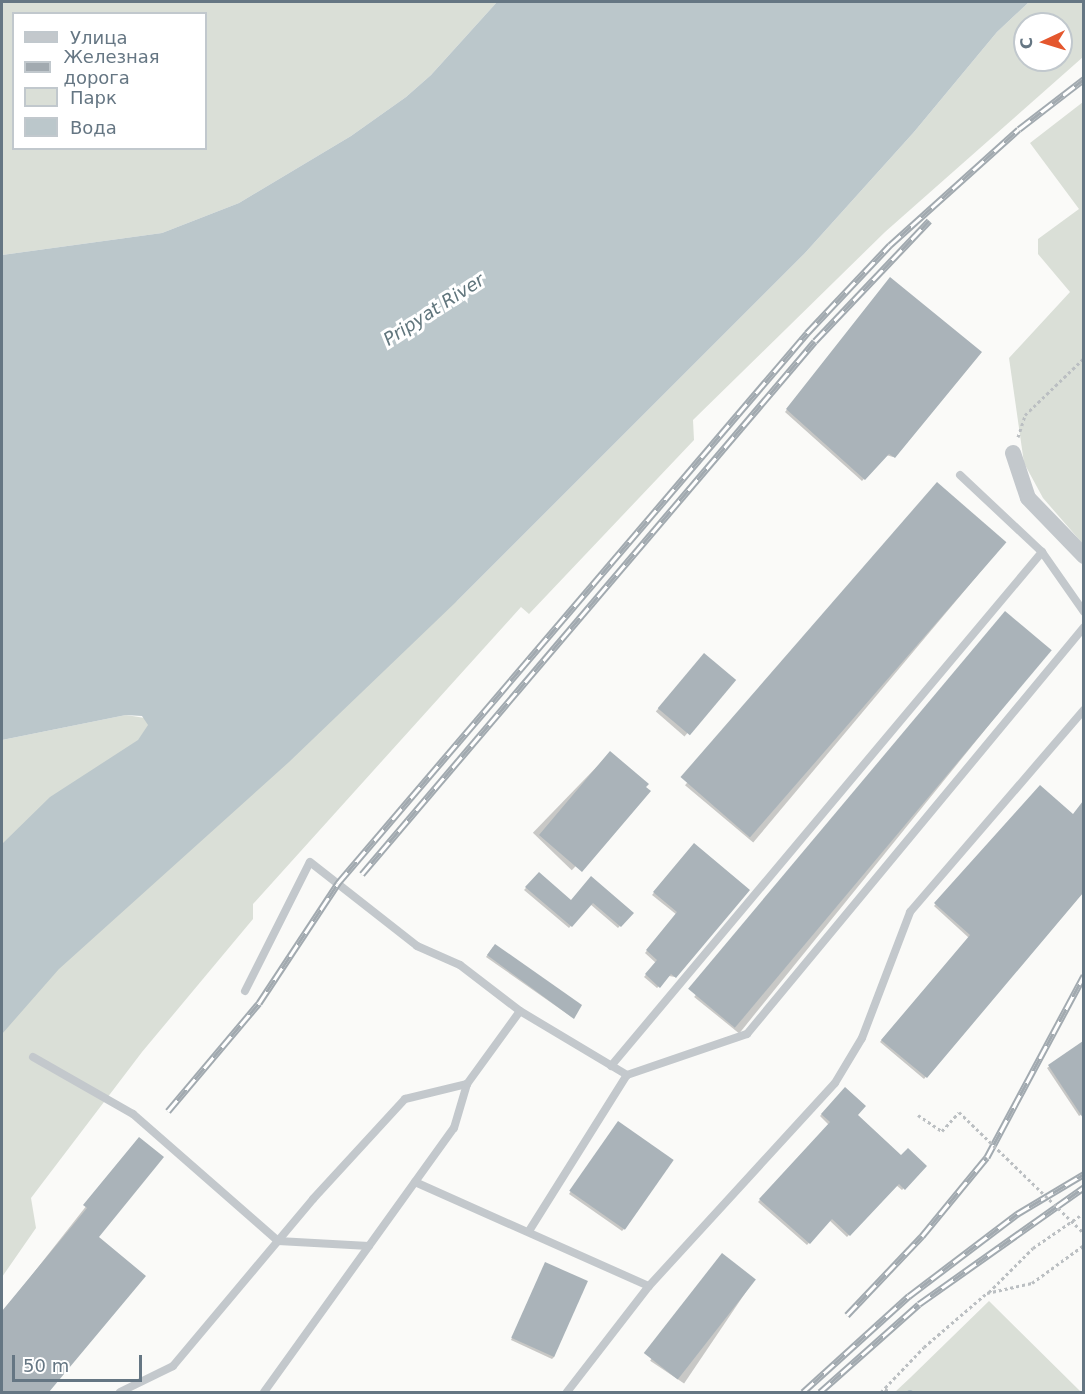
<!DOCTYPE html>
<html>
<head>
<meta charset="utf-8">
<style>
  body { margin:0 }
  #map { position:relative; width:1085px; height:1394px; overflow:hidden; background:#fafaf8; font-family:"DejaVu Sans",sans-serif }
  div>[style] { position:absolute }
  .green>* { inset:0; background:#dadfd7 }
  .water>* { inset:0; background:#bbc7cb }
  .shadow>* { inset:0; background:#0003; transform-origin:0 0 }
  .stream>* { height:5px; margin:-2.5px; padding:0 2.5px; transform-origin:2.5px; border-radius:2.5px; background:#bbc7cb }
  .building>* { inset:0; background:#aab3b9; transform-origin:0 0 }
  .path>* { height:3px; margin-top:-1.5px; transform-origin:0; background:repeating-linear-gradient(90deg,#bbbfc2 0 3px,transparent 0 6px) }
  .service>* { height:8px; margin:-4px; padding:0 4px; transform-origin:4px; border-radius:4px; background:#c3c8cc }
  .minor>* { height:16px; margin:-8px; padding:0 8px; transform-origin:8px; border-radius:8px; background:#c3c8cc }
  .rail>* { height:7px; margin-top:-3.5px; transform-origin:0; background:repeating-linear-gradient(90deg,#fff 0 14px,#a2aab0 0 28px); box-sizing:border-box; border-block:2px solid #a2aab0 }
  .path-bridge>* { height:3px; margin-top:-1.5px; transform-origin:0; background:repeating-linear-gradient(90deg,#bbbfc2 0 3px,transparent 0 6px) }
  span { translate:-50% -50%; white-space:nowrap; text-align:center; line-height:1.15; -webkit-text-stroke:6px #fff; paint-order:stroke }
  .water-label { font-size:18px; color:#60757c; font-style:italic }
  .frame { position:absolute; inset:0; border:3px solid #657683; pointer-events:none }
  .legend { position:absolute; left:12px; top:12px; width:195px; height:138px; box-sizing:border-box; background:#fff; border:2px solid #c1c8cd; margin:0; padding:8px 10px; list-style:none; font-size:18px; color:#657683 }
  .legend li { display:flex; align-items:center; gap:12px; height:30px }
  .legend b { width:30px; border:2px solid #c1c8cd }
  .north { position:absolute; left:1013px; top:12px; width:60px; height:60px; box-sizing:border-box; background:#fff; border:2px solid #c1c8cd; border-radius:50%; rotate:266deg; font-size:16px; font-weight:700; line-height:24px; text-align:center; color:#657683 }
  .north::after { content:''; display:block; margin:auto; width:21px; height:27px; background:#e4572e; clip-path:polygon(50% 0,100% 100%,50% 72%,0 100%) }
  .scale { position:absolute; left:12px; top:1355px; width:130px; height:27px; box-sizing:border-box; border:3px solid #657683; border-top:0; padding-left:8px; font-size:18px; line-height:21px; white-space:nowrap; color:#657683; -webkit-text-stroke:4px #fff; paint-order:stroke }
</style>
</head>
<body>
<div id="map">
  <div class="green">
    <i style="clip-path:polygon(evenodd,2px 2px,497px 2px,431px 75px,406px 97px,351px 136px,239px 203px,162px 233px,2px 255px,2px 2px,14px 14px,206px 14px,206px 148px,14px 148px,14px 14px)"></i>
    <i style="clip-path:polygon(evenodd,1029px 2px,1083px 2px,1083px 57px,885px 232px,693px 420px,694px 440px,529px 614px,521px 607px,253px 904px,253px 919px,142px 1052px,31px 1198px,36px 1228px,2px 1277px,2px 740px,126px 715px,145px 718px,457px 601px,805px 253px,914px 132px,997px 32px,1029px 2px,1025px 24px,1061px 24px,1061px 60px,1025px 60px,1025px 24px)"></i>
    <i style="clip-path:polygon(1083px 102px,1083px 544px,1043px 498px,1024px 463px,1009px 358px,1070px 292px,1038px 254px,1038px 239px,1079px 209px,1030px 143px)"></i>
    <i style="clip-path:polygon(989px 1301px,1081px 1392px,895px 1392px,911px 1377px)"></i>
  </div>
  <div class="water">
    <i style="clip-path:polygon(497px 2px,1029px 2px,997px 32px,914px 132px,805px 253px,457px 601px,289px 762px,59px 969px,2px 1034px,2px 844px,50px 797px,138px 740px,148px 725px,142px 716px,126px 715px,2px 740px,2px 255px,162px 233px,239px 203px,351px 136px,406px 97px,431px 75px)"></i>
  </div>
  <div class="shadow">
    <i style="clip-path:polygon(889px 280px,980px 352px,893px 457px,886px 455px,862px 481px,785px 412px)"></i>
    <i style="left:937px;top:485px;width:89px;height:392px;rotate:40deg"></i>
    <i style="left:1005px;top:613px;width:58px;height:494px;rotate:39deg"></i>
    <i style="left:705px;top:655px;width:38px;height:75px;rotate:41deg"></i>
    <i style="left:610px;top:753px;width:54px;height:111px;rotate:44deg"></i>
    <i style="clip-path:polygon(1038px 789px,1073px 815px,1077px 810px,1084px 815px,1084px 891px,924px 1079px,880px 1042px,969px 938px,934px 906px)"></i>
    <i style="clip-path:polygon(694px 845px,748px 891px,675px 977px,669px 976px,657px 988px,644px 977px,656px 963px,645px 953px,677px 915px,652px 895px)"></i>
    <i style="clip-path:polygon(539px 874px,571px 902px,591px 878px,632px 913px,618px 928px,590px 904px,569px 928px,524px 890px)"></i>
    <i style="clip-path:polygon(493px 947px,573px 1018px,486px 957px)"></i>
    <i style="clip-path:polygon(1084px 1042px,1084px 1113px,1079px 1116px,1047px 1068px)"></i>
    <i style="clip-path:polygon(845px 1089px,856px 1115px,901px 1157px,925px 1166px,902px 1190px,896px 1185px,847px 1237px,829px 1220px,807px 1245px,758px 1202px,829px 1125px,820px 1116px)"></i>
    <i style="clip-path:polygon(616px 1125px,624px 1229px,622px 1231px,569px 1194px)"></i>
    <i style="clip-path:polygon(139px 1139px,96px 1237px,143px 1276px,47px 1392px,2px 1392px,2px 1313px)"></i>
    <i style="left:720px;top:1257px;width:41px;height:125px;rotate:34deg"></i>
    <i style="clip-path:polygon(545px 1264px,554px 1357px,552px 1359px,511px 1340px)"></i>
  </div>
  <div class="stream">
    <i style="left:909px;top:1392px;width:1px"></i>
  </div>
  <div class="building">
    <i style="clip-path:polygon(890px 277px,982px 352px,895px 458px,889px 454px,865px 480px,786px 409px)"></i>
    <i style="left:937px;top:482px;width:92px;height:391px;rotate:41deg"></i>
    <i style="left:1005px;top:611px;width:61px;height:493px;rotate:40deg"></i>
    <i style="left:704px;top:653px;width:42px;height:72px;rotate:40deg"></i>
    <i style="clip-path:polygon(610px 751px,649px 784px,646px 787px,651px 791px,582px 872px,539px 835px)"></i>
    <i style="clip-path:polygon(1040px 785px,1073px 814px,1083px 801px,1083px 893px,927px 1078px,881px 1040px,970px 935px,934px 903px)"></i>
    <i style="clip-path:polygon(694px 843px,750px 890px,676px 978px,671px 974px,660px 988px,645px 974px,657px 960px,646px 950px,677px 912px,653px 892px)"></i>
    <i style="clip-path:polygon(539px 872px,571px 900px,591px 876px,634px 913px,621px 927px,593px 903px,572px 927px,525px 887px)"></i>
    <i style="clip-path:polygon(495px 944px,582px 1005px,574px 1019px,487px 955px)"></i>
    <i style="clip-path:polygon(1083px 1041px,1083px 1118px,1048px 1065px)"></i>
    <i style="clip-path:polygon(845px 1087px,866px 1106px,858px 1115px,901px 1155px,908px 1148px,927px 1166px,905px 1190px,899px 1184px,850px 1236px,832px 1219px,810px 1244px,759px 1199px,830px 1122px,821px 1114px)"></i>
    <i style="left:618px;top:1121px;width:68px;height:85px;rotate:35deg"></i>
    <i style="clip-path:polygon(139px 1137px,164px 1157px,99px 1237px,146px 1276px,49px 1392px,2px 1392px,2px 1311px,87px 1208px,83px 1205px)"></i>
    <i style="left:722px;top:1253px;width:43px;height:127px;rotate:38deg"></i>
    <i style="left:545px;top:1262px;width:47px;height:83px;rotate:24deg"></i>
  </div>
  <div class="path">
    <i style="left:1018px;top:437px;width:23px;rotate:-72deg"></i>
    <i style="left:1025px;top:415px;width:82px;rotate:-44deg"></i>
    <i style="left:989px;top:1292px;width:62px;rotate:-45deg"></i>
    <i style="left:1033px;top:1248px;width:62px;rotate:-34.5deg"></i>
    <i style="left:885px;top:1389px;width:6px;rotate:31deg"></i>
    <i style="left:881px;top:1392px;width:62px;rotate:-46.3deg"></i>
    <i style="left:924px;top:1347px;width:83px;rotate:-40.6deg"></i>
    <i style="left:987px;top:1293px;width:46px;rotate:-12.5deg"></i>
    <i style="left:1032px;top:1283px;width:64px;rotate:-36.2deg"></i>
  </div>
  <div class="service">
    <i style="left:960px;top:475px;width:112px;rotate:43.2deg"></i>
    <i style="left:1042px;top:552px;width:73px;rotate:55deg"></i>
    <i style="left:245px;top:991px;width:144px;rotate:-63.3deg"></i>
    <i style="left:310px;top:862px;width:136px;rotate:38.1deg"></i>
    <i style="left:417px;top:946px;width:47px;rotate:23.8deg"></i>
    <i style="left:460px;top:965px;width:76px;rotate:37.5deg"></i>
    <i style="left:33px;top:1057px;width:115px;rotate:29.7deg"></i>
    <i style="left:133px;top:1114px;width:193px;rotate:41.2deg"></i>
    <i style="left:278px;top:1241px;width:91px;rotate:3.1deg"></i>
    <i style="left:611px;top:1066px;width:671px;rotate:-50.02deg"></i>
    <i style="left:415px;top:1182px;width:256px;rotate:24deg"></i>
    <i style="left:529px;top:1231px;width:184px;rotate:-57.9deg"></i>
    <i style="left:627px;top:1075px;width:127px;rotate:-18.9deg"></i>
    <i style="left:747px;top:1034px;width:528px;rotate:-50.37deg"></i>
    <i style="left:120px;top:1392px;width:59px;rotate:-26.1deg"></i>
    <i style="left:173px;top:1366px;width:218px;rotate:-50deg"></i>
    <i style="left:313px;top:1199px;width:136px;rotate:-47.4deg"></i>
    <i style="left:405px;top:1099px;width:64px;rotate:-13.6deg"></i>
    <i style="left:467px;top:1084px;width:90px;rotate:-54deg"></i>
    <i style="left:520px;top:1011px;width:125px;rotate:30.9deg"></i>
    <i style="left:264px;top:1392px;width:325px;rotate:-54.3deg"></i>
    <i style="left:454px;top:1128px;width:46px;rotate:-73.5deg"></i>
    <i style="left:567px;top:1392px;width:134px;rotate:-52.3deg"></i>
    <i style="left:649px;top:1286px;width:275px;rotate:-47.5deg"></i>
    <i style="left:835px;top:1083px;width:52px;rotate:-59deg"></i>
    <i style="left:862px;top:1038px;width:135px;rotate:-69.1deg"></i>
    <i style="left:910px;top:912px;width:267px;rotate:-49.3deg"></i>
  </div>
  <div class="minor">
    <i style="left:1013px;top:453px;width:47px;rotate:71.6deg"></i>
    <i style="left:1028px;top:498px;width:81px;rotate:46deg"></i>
  </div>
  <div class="rail">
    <i style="left:362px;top:874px;width:699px;rotate:-49.64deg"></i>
    <i style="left:815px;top:341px;width:166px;rotate:-46.5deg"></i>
    <i style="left:168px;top:1111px;width:141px;rotate:-49.9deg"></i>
    <i style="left:259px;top:1003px;width:144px;rotate:-56.6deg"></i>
    <i style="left:338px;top:883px;width:723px;rotate:-49.54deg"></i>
    <i style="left:807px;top:333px;width:121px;rotate:-46.7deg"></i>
    <i style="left:890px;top:245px;width:173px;rotate:-42deg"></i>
    <i style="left:1019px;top:129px;width:82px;rotate:-37.6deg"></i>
    <i style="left:847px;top:1315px;width:109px;rotate:-46.5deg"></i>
    <i style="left:922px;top:1236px;width:102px;rotate:-50.6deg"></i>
    <i style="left:987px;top:1157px;width:206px;rotate:-61.9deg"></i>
    <i style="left:803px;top:1392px;width:143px;rotate:-42.2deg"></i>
    <i style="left:909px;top:1296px;width:136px;rotate:-37.2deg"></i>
    <i style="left:1017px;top:1214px;width:78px;rotate:-30.8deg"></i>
    <i style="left:820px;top:1392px;width:132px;rotate:-41.6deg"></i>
    <i style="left:919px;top:1304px;width:202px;rotate:-35.3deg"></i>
  </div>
  <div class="path-bridge">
    <i style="left:918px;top:1115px;width:29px;rotate:34deg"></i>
    <i style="left:942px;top:1131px;width:25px;rotate:-48deg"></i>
    <i style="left:959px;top:1112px;width:174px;rotate:44.1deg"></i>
  </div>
  <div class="water-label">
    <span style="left:434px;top:310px;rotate:-33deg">Pripyat River</span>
  </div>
  <div class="frame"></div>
  <ul class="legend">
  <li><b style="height:8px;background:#c3c8cc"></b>Улица</li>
  <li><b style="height:8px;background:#a2aab0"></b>Железная дорога</li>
  <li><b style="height:16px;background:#dadfd7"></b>Парк</li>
  <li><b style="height:16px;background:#bbc7cb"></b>Вода</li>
  </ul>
  <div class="north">С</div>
  <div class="scale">50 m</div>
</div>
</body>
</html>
